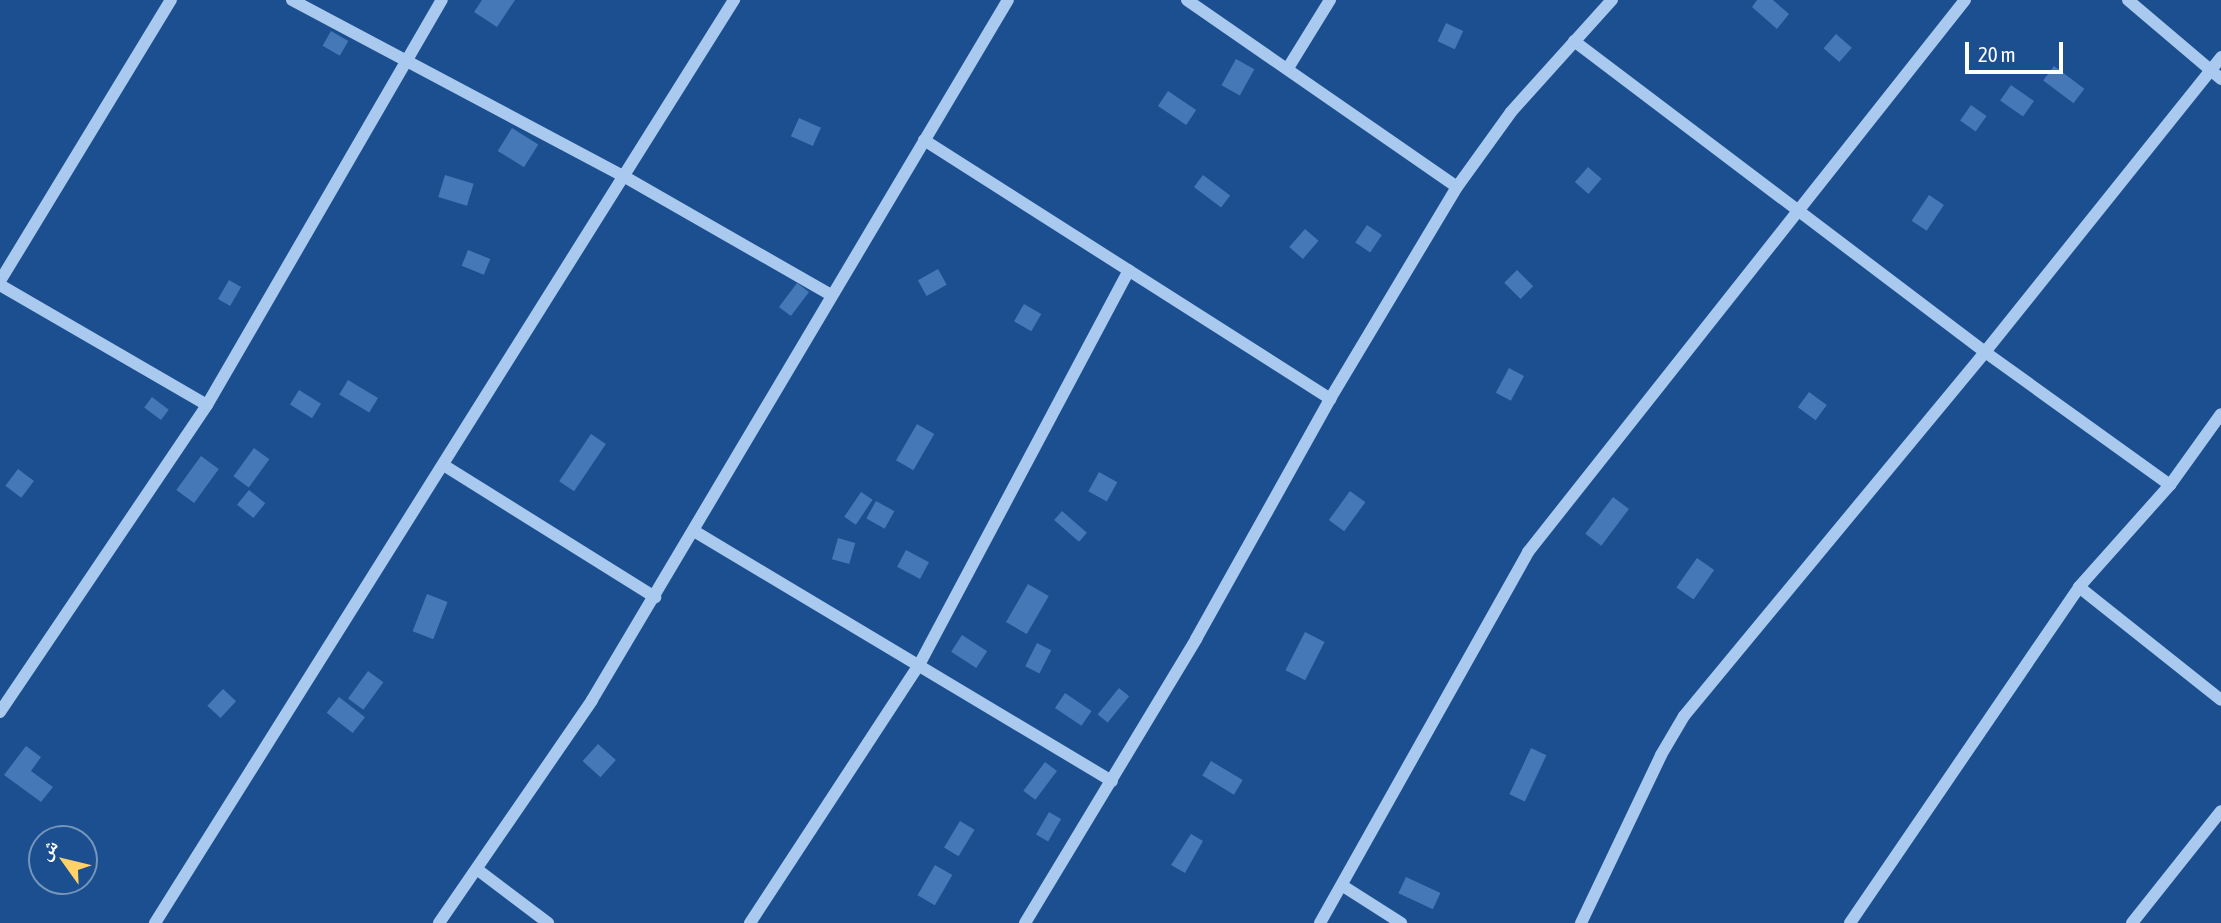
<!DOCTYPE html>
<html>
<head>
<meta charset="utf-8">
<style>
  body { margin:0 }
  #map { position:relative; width:2221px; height:923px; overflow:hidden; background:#1b4f8f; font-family:"Asap Condensed","Noto Naskh Arabic",sans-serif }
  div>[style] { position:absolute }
  .building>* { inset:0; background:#4478b7; transform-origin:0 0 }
  .minor>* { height:12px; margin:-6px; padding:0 6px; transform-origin:6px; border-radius:6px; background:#a9c9ee }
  span { translate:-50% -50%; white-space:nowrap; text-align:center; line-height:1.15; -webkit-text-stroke:5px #1b4f8f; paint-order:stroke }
  .north { position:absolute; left:28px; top:825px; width:70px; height:70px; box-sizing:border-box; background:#1b4f8f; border:2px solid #7695bc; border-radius:50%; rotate:304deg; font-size:19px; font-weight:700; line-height:28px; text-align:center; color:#fff }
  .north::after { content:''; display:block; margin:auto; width:24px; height:32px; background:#ffd166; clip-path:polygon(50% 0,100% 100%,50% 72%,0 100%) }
  .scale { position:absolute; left:1965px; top:42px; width:98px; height:32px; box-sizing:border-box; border:4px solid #fff; border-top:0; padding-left:9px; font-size:21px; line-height:24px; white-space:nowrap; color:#fff; -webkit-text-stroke:5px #1b4f8f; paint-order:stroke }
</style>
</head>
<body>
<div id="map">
  <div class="building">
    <i style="clip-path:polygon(482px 0,515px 0,497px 27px,474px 12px)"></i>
    <i style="clip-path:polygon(1757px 0,1773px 0,1789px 14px,1777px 29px,1752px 7px)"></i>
    <i style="left:1446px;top:23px;width:19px;height:20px;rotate:25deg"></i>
    <i style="left:331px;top:31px;width:20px;height:17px;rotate:30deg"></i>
    <i style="left:1836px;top:34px;width:21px;height:19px;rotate:41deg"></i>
    <i style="left:1236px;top:59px;width:21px;height:30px;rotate:29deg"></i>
    <i style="left:2054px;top:66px;width:38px;height:18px;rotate:37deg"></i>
    <i style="left:2011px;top:85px;width:28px;height:19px;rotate:35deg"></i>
    <i style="left:1168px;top:91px;width:34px;height:18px;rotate:34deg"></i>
    <i style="left:1971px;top:105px;width:19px;height:19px;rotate:35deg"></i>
    <i style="left:799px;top:118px;width:24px;height:20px;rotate:24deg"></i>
    <i style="left:512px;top:128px;width:31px;height:27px;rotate:32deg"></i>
    <i style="left:1588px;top:167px;width:18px;height:20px;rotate:41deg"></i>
    <i style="left:445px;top:175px;width:30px;height:23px;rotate:17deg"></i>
    <i style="left:1203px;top:175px;width:34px;height:15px;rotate:37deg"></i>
    <i style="left:1929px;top:195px;width:18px;height:31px;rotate:34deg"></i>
    <i style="left:1367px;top:225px;width:18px;height:21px;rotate:34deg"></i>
    <i style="left:1305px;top:229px;width:18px;height:24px;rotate:41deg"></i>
    <i style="left:468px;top:250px;width:24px;height:17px;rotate:22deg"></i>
    <i style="left:938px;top:269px;width:18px;height:23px;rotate:61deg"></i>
    <i style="left:1517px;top:270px;width:23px;height:18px;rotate:45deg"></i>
    <i style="left:229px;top:280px;width:14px;height:22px;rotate:30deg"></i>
    <i style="left:797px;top:283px;width:15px;height:30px;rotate:37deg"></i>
    <i style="left:1024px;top:304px;width:20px;height:20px;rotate:30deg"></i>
    <i style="left:1509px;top:368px;width:17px;height:28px;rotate:28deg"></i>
    <i style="left:348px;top:380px;width:35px;height:17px;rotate:31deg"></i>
    <i style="left:299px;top:390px;width:26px;height:17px;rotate:32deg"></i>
    <i style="left:1809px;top:392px;width:22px;height:19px;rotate:36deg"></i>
    <i style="left:152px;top:397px;width:21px;height:13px;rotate:37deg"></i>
    <i style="left:917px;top:424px;width:20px;height:42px;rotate:30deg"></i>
    <i style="left:591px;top:434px;width:18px;height:57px;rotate:34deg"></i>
    <i style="left:254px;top:448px;width:19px;height:35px;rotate:36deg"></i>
    <i style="left:201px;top:456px;width:22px;height:42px;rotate:36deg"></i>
    <i style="left:18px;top:469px;width:20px;height:21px;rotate:37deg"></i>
    <i style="left:1099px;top:472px;width:21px;height:22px;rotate:29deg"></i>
    <i style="left:249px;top:490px;width:21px;height:19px;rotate:39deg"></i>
    <i style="left:1350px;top:491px;width:19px;height:36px;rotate:36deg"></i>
    <i style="left:861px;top:492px;width:14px;height:30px;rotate:34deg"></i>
    <i style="left:1613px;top:497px;width:20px;height:46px;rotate:37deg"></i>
    <i style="left:876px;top:501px;width:21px;height:20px;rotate:29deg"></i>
    <i style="left:1062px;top:511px;width:33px;height:12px;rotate:41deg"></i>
    <i style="left:838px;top:538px;width:18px;height:22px;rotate:16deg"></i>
    <i style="left:906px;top:550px;width:26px;height:19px;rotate:28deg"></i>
    <i style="left:1697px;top:558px;width:21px;height:36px;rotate:35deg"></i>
    <i style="left:1028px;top:584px;width:24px;height:44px;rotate:30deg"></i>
    <i style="left:427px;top:594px;width:22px;height:40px;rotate:21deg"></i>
    <i style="left:1305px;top:632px;width:22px;height:43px;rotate:27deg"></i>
    <i style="left:962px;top:635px;width:30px;height:20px;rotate:33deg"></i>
    <i style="left:1037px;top:643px;width:16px;height:26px;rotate:27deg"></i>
    <i style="left:368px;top:671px;width:19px;height:34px;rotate:36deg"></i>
    <i style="left:1119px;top:688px;width:13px;height:34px;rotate:39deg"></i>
    <i style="left:223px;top:689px;width:18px;height:23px;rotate:43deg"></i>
    <i style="left:1065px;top:693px;width:32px;height:18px;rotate:34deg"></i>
    <i style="left:339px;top:697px;width:33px;height:20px;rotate:38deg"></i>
    <i style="left:598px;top:744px;width:24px;height:23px;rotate:42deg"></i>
    <i style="clip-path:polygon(26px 746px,41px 757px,31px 771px,53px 787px,41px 802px,4px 775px)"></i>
    <i style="left:1531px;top:748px;width:17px;height:51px;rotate:25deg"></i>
    <i style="left:1211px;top:761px;width:37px;height:17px;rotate:31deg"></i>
    <i style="left:1045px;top:762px;width:15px;height:36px;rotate:37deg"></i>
    <i style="left:1049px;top:812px;width:14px;height:26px;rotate:30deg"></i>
    <i style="left:960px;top:821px;width:17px;height:31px;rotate:31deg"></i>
    <i style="clip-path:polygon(1191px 834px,1203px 841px,1185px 873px,1171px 865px)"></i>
    <i style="left:935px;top:865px;width:20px;height:35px;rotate:30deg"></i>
    <i style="left:1406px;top:877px;width:38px;height:18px;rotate:25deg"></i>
  </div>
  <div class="minor">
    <i style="left:292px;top:0;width:377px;rotate:28deg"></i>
    <i style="left:625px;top:177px;width:237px;rotate:29.8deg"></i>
    <i style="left:1187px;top:0;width:328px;rotate:34.7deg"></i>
    <i style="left:2128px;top:0;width:122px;rotate:40.3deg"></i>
    <i style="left:1574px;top:41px;width:515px;rotate:37.11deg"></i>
    <i style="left:1985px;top:352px;width:228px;rotate:35.7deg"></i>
    <i style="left:1288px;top:68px;width:80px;rotate:-58.3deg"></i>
    <i style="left:924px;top:140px;width:482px;rotate:32.5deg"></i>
    <i style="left:0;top:281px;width:329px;rotate:-58.7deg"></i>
    <i style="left:0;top:285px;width:239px;rotate:30.1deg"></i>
    <i style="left:445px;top:466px;width:248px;rotate:32deg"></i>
    <i style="left:694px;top:531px;width:487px;rotate:30.9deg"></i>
    <i style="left:2079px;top:587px;width:181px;rotate:38.5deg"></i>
    <i style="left:0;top:712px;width:370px;rotate:-56deg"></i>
    <i style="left:207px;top:405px;width:468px;rotate:-59.9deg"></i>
    <i style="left:478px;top:870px;width:88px;rotate:37.1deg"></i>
    <i style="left:1343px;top:886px;width:69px;rotate:32.5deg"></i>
    <i style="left:155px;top:923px;width:1090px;rotate:-57.9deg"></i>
    <i style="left:439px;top:923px;width:270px;rotate:-55.5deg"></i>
    <i style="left:592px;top:700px;width:814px;rotate:-59.28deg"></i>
    <i style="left:750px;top:923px;width:308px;rotate:-56.8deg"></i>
    <i style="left:919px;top:665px;width:447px;rotate:-62deg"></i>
    <i style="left:1025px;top:923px;width:332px;rotate:-58.9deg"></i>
    <i style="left:1196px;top:639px;width:275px;rotate:-60.8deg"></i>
    <i style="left:1330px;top:399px;width:247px;rotate:-59.1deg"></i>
    <i style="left:1457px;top:187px;width:92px;rotate:-54.2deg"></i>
    <i style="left:1511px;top:112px;width:151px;rotate:-48deg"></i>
    <i style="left:1320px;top:923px;width:425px;rotate:-60.7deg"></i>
    <i style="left:1528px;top:552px;width:704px;rotate:-51.63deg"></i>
    <i style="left:1581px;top:923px;width:186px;rotate:-64.5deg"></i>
    <i style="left:1661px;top:755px;width:45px;rotate:-59.5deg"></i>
    <i style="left:1684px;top:716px;width:472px;rotate:-50.4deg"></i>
    <i style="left:1985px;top:352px;width:378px;rotate:-51.3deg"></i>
    <i style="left:1850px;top:923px;width:407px;rotate:-55.7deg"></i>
    <i style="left:2079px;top:587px;width:137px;rotate:-48.3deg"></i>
    <i style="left:2170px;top:485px;width:87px;rotate:-54.3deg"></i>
    <i style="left:2132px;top:923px;width:143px;rotate:-51.5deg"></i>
  </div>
  <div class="north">ش</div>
  <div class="scale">20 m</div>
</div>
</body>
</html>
